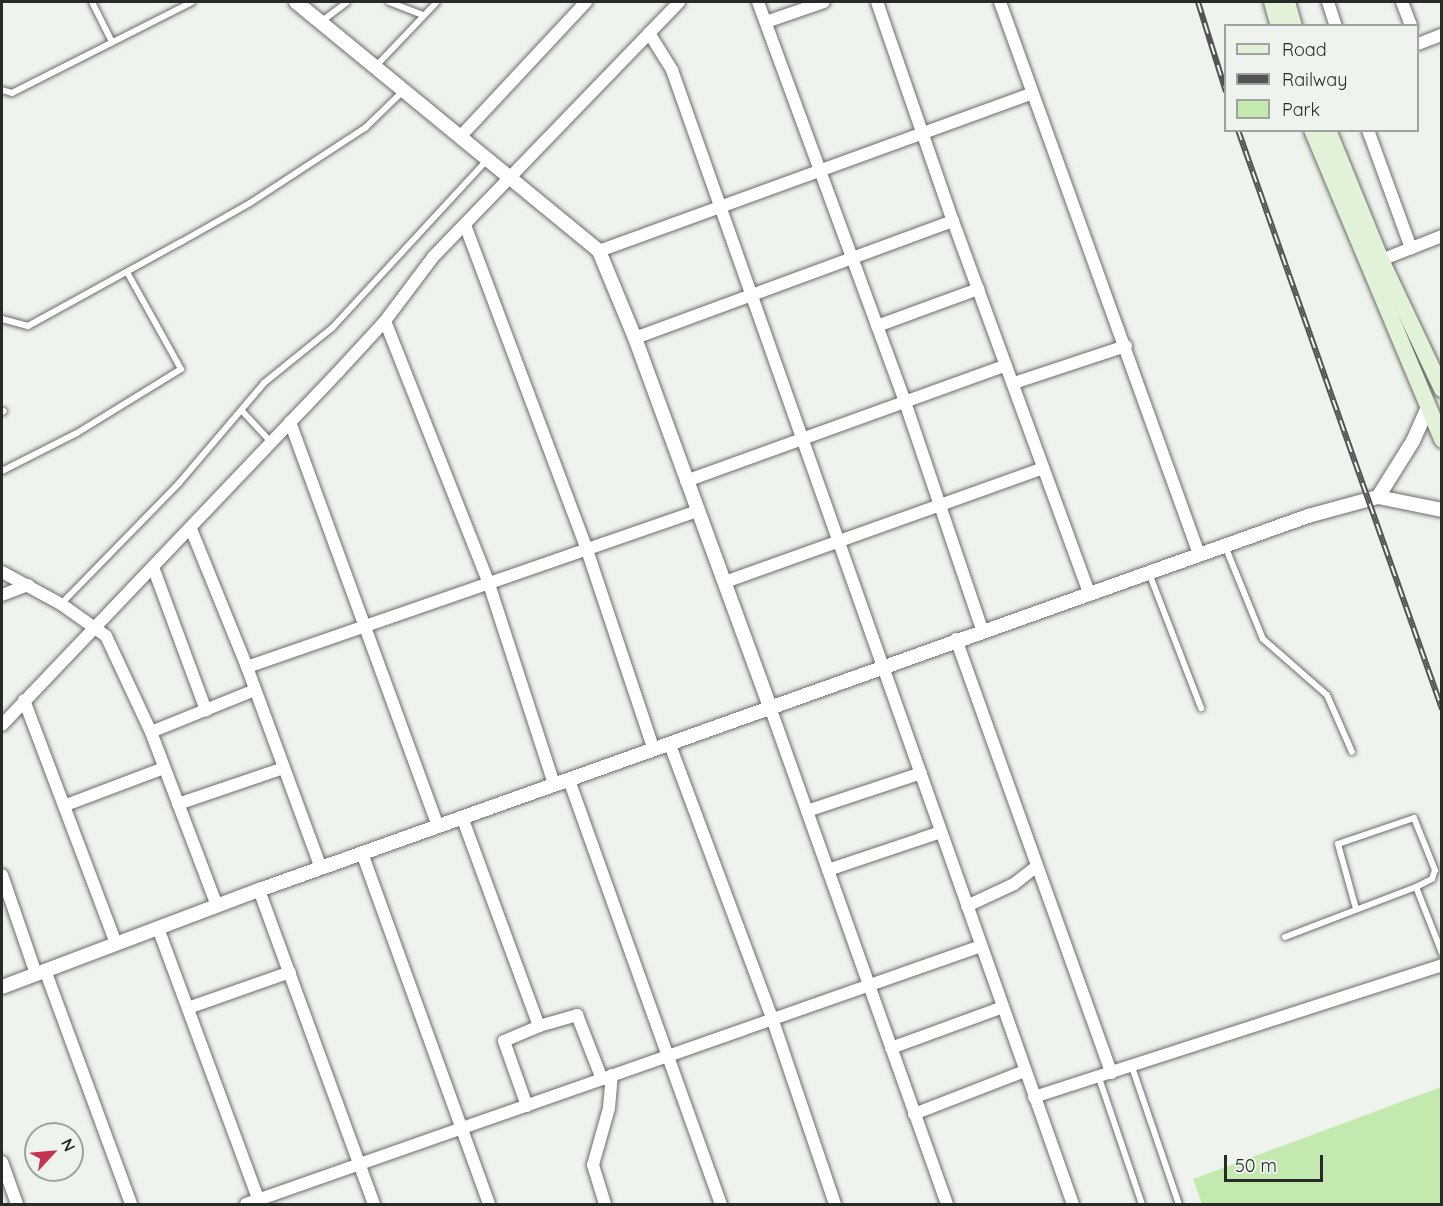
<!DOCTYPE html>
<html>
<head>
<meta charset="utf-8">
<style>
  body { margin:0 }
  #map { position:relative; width:1443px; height:1206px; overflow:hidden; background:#eff3ee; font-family:Quicksand,sans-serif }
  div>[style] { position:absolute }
  .green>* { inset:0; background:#c3e9af }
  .roads { filter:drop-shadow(0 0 2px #6a6d68) drop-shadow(0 0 2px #6a6d68) }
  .service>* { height:6px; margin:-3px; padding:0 3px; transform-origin:3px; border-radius:3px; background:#fff }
  .minor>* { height:12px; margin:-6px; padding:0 6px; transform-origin:6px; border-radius:6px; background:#fff }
  .tertiary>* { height:14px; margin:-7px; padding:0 7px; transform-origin:7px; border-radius:7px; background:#fff }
  .secondary>* { height:16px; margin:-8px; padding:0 8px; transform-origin:8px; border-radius:8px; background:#e2f2d9 }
  .rail>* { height:6px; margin-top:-3px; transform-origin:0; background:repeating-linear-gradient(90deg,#eff3ee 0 11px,#535553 0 22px); box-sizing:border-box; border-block:2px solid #535553 }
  span { translate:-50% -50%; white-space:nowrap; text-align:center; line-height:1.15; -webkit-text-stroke:6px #eff3ee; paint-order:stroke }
  .frame { position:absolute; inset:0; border:3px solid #282a28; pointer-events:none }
  .legend { position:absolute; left:1224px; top:24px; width:195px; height:108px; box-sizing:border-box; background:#eff3ee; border:2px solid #9fa39f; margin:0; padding:8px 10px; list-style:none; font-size:18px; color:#282a28 }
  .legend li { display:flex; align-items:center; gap:12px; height:30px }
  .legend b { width:30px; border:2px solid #9fa39f }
  .north { position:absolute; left:24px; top:1122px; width:60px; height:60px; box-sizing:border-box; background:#eff3ee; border:2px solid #9fa39f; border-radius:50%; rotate:64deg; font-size:16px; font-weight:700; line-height:24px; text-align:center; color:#282a28 }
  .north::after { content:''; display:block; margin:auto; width:21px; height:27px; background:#c43450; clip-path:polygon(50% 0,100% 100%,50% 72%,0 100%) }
  .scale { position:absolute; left:1224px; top:1155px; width:99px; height:27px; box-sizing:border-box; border:3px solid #282a28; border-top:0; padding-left:8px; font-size:18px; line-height:21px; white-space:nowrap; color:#282a28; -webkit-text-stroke:4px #eff3ee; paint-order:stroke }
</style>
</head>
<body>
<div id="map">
  <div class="green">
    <i style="clip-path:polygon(1441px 1087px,1441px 1204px,1202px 1204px,1193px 1179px)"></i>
  </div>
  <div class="roads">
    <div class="service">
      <i style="left:92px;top:2px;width:45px;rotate:63.4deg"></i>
      <i style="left:389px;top:2px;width:36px;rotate:21deg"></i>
      <i style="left:322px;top:21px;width:31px;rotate:-37deg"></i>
      <i style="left:376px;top:66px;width:88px;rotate:-46.4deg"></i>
      <i style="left:2px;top:90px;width:10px;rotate:17deg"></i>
      <i style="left:12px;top:93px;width:202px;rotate:-26.8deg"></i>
      <i style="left:2px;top:319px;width:27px;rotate:15deg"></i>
      <i style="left:28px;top:326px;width:175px;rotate:-28.8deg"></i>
      <i style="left:181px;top:242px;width:79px;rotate:-29.5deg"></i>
      <i style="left:250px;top:203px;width:139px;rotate:-33.2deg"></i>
      <i style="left:366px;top:127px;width:50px;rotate:-44.2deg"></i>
      <i style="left:2px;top:412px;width:2px;rotate:-27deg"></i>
      <i style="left:243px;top:412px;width:41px;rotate:47deg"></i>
      <i style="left:2px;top:471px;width:84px;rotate:-26.9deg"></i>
      <i style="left:77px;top:433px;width:122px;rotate:-31.6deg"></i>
      <i style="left:181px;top:369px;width:111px;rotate:-119.1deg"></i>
      <i style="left:1225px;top:546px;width:100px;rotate:67.8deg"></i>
      <i style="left:1263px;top:639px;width:85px;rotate:41.2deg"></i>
      <i style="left:1327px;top:695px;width:62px;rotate:66.3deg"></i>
      <i style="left:1149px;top:573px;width:145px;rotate:68.9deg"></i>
      <i style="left:61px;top:604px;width:169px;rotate:-45.7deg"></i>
      <i style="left:179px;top:483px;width:131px;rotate:-49.6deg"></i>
      <i style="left:264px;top:383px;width:87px;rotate:-39deg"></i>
      <i style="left:332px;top:328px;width:230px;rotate:-47.3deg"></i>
      <i style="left:1416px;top:887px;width:71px;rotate:68.5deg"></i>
      <i style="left:1285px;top:937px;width:140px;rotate:-20.9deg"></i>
      <i style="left:1416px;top:887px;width:18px;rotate:-27deg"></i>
      <i style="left:1432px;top:879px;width:9px;rotate:-72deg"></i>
      <i style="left:1435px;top:870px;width:56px;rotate:-112deg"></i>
      <i style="left:1414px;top:818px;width:80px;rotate:161.1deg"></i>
      <i style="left:1338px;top:844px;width:67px;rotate:74.5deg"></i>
      <i style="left:1132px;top:1067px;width:145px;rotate:71.1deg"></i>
      <i style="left:1099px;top:1078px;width:133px;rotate:71.2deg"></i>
    </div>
    <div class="minor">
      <i style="left:758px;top:2px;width:426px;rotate:69.8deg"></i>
      <i style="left:905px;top:402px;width:241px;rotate:71.3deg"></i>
      <i style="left:877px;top:2px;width:232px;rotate:70.9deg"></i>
      <i style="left:953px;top:221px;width:396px;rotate:69.9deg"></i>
      <i style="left:1000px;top:2px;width:587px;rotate:70.18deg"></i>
      <i style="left:1328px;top:2px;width:25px;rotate:72deg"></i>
      <i style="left:1402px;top:2px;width:26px;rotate:69deg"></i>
      <i style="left:766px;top:22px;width:61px;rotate:-19deg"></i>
      <i style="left:649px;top:33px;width:44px;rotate:58.1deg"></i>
      <i style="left:672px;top:70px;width:1203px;rotate:70.53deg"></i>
      <i style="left:1418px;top:44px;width:26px;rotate:-21deg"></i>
      <i style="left:1368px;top:130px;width:126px;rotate:70deg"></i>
      <i style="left:460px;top:137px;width:185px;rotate:-47deg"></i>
      <i style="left:465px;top:225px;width:347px;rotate:69.4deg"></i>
      <i style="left:587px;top:550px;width:211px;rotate:71.5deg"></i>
      <i style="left:599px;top:251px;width:461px;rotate:-20deg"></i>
      <i style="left:1381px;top:260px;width:66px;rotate:-21.5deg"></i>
      <i style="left:385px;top:321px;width:283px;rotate:68.4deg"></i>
      <i style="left:489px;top:584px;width:210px;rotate:72deg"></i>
      <i style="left:877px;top:326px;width:108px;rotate:-20.1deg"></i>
      <i style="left:635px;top:338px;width:339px;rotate:-20.2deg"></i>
      <i style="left:1014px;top:383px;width:118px;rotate:-18.3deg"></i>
      <i style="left:290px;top:422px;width:430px;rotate:69.9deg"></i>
      <i style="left:686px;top:481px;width:340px;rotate:-19.9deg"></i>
      <i style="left:191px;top:529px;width:149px;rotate:67.9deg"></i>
      <i style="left:247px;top:667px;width:214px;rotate:69.8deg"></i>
      <i style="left:153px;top:567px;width:153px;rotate:69.7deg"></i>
      <i style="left:2px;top:572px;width:67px;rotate:28.5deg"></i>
      <i style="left:61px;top:604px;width:55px;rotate:35.4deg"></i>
      <i style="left:106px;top:636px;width:106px;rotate:64.9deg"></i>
      <i style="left:151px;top:732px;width:186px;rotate:69.2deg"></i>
      <i style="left:725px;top:582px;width:338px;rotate:-19.7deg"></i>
      <i style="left:2px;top:595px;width:28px;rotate:-21deg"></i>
      <i style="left:956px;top:639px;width:461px;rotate:70.3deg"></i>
      <i style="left:247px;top:667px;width:477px;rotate:-19.1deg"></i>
      <i style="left:24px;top:700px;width:260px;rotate:69.3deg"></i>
      <i style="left:770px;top:707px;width:528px;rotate:70.4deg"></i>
      <i style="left:2px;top:725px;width:489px;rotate:-46.4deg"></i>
      <i style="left:339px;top:371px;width:68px;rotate:-47.4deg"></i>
      <i style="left:385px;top:321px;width:80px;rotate:-53.1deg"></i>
      <i style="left:433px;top:257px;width:354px;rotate:-46deg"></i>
      <i style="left:151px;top:732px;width:112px;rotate:-22deg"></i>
      <i style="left:670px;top:745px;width:291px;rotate:69.5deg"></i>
      <i style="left:772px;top:1018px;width:196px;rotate:71.3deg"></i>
      <i style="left:569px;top:780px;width:450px;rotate:70.3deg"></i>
      <i style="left:178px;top:804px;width:112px;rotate:-18.8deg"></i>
      <i style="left:66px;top:805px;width:105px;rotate:-20.7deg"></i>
      <i style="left:807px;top:811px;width:120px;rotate:-18.4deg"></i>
      <i style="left:462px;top:817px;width:223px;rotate:69.8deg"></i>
      <i style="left:362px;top:853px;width:373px;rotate:70.1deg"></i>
      <i style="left:828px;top:870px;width:119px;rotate:-18.6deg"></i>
      <i style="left:2px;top:875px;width:105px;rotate:71deg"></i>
      <i style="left:259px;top:890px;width:334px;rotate:69.9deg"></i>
      <i style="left:967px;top:906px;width:52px;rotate:-25.1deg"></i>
      <i style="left:1014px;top:884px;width:29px;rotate:-38deg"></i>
      <i style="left:158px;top:928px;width:294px;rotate:69.7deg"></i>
      <i style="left:45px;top:970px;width:249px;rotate:69.8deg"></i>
      <i style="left:188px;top:1008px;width:108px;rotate:-19.4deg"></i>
      <i style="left:891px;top:1048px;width:119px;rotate:-20.1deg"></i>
      <i style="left:1034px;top:1097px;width:429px;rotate:-17.9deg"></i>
      <i style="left:527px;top:1106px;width:69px;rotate:-109.5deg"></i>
      <i style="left:504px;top:1041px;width:38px;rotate:-23deg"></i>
      <i style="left:539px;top:1026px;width:40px;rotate:-16deg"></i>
      <i style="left:577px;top:1015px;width:69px;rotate:68.7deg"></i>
      <i style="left:914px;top:1114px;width:119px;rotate:-21.2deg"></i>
      <i style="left:2px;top:1162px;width:45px;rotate:70.3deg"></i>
      <i style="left:246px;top:1204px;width:779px;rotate:-19.34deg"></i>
      <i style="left:605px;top:1204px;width:41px;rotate:-107.1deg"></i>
      <i style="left:593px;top:1165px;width:59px;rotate:-74.3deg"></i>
      <i style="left:609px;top:1108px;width:33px;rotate:-85deg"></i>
    </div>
    <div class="tertiary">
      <i style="left:296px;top:2px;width:392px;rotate:39.4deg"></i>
      <i style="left:599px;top:251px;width:94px;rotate:67.5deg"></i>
      <i style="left:635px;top:338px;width:393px;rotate:69.9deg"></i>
      <i style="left:1378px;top:497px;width:66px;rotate:-58deg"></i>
      <i style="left:1413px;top:441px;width:37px;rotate:-66deg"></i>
      <i style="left:2px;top:987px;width:275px;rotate:-20.7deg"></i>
      <i style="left:259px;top:890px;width:1114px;rotate:-19.62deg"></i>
      <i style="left:1308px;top:516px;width:73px;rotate:-15.2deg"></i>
      <i style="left:1378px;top:497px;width:65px;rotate:11.5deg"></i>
    </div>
    <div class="secondary">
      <i style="left:1272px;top:2px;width:25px;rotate:74deg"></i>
      <i style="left:1287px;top:2px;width:25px;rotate:74deg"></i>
      <i style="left:1312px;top:130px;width:336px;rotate:67.2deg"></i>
      <i style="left:1328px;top:130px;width:140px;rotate:67.8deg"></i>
      <i style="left:1381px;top:260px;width:143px;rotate:64.7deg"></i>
    </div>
  </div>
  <div class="rail">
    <i style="left:1198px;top:2px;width:94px;rotate:72.7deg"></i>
    <i style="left:1238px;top:130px;width:614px;rotate:70.59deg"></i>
  </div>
  <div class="frame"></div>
  <ul class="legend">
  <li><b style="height:8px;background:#e2f2d9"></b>Road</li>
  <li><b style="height:8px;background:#535553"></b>Railway</li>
  <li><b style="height:16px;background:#c3e9af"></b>Park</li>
  </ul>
  <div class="north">N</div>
  <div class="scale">50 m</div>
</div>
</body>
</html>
